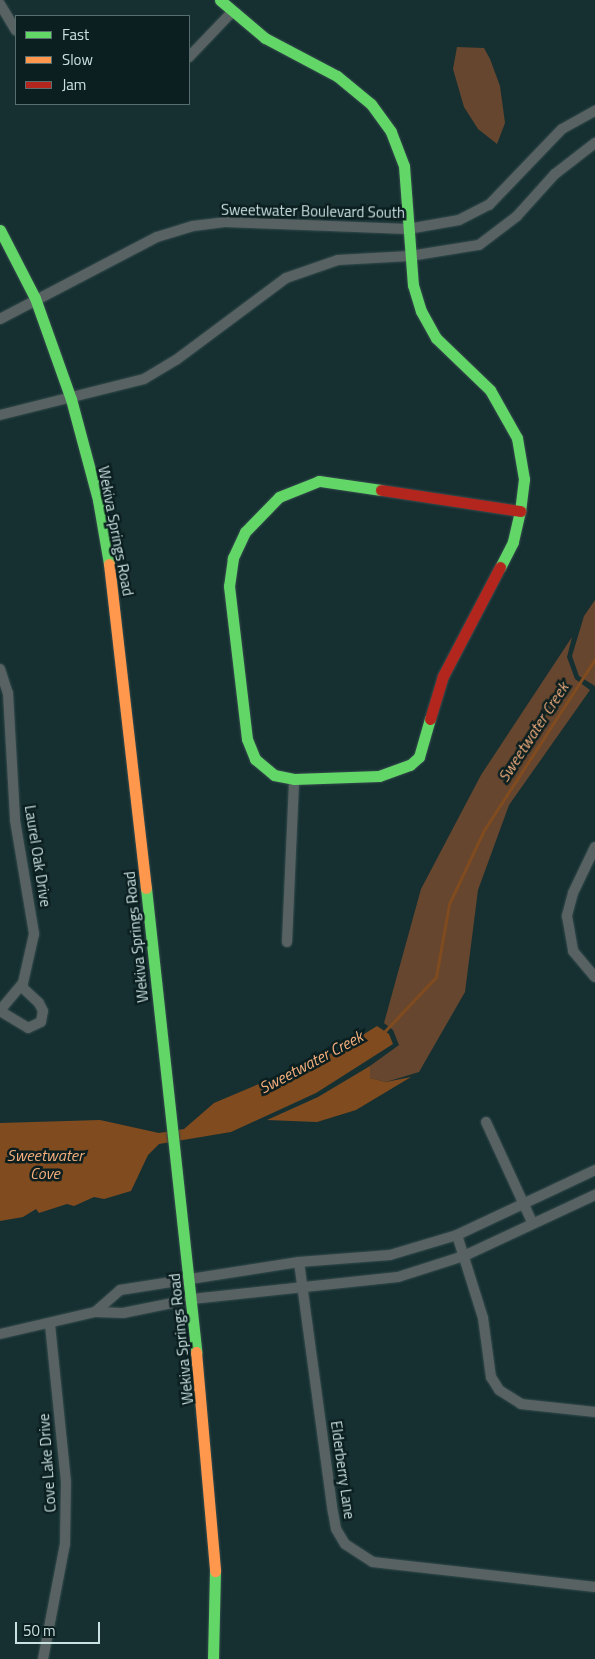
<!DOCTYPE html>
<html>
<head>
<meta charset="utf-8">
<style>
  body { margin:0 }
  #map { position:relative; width:595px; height:1659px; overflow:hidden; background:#163032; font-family:"Titillium Web",sans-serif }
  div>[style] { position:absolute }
  .green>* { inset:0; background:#66462e }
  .water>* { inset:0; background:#804b1f }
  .stream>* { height:3px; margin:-1.5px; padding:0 1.5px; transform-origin:1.5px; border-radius:1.5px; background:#804b1f }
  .roads { filter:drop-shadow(0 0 1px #354b4c) drop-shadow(0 0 1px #354b4c) }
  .street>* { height:10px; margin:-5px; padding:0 5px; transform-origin:5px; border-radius:5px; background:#596263 }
  .fast>* { height:11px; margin:-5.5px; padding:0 5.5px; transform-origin:5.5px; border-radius:5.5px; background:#63d668 }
  .slow>* { height:11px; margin:-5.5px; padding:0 5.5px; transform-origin:5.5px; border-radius:5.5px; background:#ff974d }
  .jam>* { height:11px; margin:-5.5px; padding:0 5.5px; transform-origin:5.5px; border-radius:5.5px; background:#b3261e }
  span { translate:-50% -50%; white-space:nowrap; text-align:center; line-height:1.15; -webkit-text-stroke:5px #0c1f20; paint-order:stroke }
  .street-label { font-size:15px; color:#cae1e2 }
  .water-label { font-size:16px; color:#f6af7d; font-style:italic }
  .legend { position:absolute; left:15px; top:15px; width:175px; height:90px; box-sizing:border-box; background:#0c1f20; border:1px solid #586d6e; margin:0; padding:6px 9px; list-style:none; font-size:15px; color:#cae1e2 }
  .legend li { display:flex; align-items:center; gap:10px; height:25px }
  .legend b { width:25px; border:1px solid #586d6e }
  .scale { position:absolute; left:15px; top:1622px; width:85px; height:22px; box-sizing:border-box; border:2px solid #cae1e2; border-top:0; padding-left:6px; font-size:15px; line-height:18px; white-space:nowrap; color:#cae1e2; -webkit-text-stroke:4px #0c1f20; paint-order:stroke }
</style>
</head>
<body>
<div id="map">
  <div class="green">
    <i style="clip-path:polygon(457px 47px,484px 48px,490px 59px,500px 86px,505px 123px,497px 144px,478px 129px,464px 107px,453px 69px)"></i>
    <i style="clip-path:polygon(595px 600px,595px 686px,579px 676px,572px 656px,584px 616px)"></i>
    <i style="clip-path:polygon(572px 637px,567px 657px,575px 679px,590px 690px,509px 805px,478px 890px,465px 992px,419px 1072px,386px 1082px,370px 1078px,370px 1066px,399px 1045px,393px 1030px,384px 1023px,421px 889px,481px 775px)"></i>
  </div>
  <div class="water">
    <i style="clip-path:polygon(377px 1026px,389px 1034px,393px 1044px,316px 1093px,231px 1132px,159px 1144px,148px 1155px,131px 1191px,104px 1199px,94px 1197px,74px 1206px,67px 1204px,39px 1213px,36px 1209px,23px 1217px,0 1221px,0 1123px,100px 1120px,159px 1133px,184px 1129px,214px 1103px,337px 1051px)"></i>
    <i style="clip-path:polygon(370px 1066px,370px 1078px,386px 1082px,411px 1077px,356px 1110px,317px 1122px,267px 1120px,318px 1097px)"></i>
  </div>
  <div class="stream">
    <i style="left:383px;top:1033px;width:77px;rotate:-46.6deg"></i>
    <i style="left:436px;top:977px;width:74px;rotate:-79.9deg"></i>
    <i style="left:449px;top:904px;width:82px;rotate:-64.7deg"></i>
    <i style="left:484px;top:830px;width:204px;rotate:-57deg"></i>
  </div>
  <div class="roads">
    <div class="street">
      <i style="left:0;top:4px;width:31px;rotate:59deg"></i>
      <i style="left:189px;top:57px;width:61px;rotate:-46.3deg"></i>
      <i style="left:0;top:319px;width:177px;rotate:-27.6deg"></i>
      <i style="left:157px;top:237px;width:38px;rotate:-17deg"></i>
      <i style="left:193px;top:226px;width:32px;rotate:-7deg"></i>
      <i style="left:225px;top:222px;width:183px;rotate:2.2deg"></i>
      <i style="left:408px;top:229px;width:52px;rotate:-10deg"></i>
      <i style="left:459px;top:220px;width:34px;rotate:-27deg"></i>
      <i style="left:489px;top:205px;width:105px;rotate:-46.2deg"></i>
      <i style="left:562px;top:129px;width:38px;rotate:-29deg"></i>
      <i style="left:0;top:415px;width:148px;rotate:-14deg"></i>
      <i style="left:144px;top:379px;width:37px;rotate:-31deg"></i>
      <i style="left:176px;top:360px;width:137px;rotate:-36.7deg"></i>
      <i style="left:286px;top:278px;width:55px;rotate:-19.1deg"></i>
      <i style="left:338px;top:260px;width:72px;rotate:-3.2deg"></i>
      <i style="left:410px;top:256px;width:70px;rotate:-9.1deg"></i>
      <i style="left:479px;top:245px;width:48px;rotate:-37.3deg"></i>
      <i style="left:517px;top:216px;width:57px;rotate:-47.9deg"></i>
      <i style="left:555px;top:174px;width:51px;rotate:-37.8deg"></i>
      <i style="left:0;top:669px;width:25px;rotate:72deg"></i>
      <i style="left:8px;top:693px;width:127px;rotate:86.8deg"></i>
      <i style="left:15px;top:820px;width:116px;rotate:80.5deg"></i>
      <i style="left:34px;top:934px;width:50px;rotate:102.7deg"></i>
      <i style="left:23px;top:983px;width:35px;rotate:130deg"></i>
      <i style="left:595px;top:847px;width:51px;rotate:115.6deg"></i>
      <i style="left:573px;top:893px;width:24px;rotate:105deg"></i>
      <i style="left:567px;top:916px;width:36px;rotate:80deg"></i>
      <i style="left:573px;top:951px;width:34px;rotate:50deg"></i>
      <i style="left:287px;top:942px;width:163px;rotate:-87.5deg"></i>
      <i style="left:0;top:1011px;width:33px;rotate:31deg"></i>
      <i style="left:28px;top:1028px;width:14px;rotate:-25deg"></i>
      <i style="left:41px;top:1022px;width:11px;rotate:-80deg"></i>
      <i style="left:43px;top:1011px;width:9px;rotate:-117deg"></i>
      <i style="left:39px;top:1003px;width:25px;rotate:-137deg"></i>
      <i style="left:486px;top:1122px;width:112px;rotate:65.3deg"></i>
      <i style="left:457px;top:1235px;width:87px;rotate:72.6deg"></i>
      <i style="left:483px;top:1318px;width:60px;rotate:82.3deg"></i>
      <i style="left:491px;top:1377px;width:15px;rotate:58deg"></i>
      <i style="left:499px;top:1390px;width:26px;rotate:32deg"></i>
      <i style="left:521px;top:1404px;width:74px;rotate:6.2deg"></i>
      <i style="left:299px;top:1262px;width:252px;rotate:82.3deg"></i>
      <i style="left:333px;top:1512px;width:17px;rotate:80deg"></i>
      <i style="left:336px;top:1529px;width:17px;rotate:59deg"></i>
      <i style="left:345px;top:1544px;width:33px;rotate:33deg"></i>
      <i style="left:373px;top:1562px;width:223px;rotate:6.4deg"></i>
      <i style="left:95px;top:1312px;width:33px;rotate:-41deg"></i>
      <i style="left:120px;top:1290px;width:181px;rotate:-8.9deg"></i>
      <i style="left:299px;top:1262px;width:91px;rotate:-4.4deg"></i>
      <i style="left:390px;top:1255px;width:70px;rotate:-16.6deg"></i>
      <i style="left:457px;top:1235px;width:153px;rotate:-25.2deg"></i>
      <i style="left:0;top:1334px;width:98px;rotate:-13deg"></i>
      <i style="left:95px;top:1312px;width:28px;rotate:2deg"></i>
      <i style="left:123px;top:1313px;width:70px;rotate:-11.5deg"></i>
      <i style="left:192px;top:1299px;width:207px;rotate:-6.1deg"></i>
      <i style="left:398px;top:1277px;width:69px;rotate:-17.7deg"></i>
      <i style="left:464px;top:1256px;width:145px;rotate:-25deg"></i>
      <i style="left:43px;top:1659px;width:117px;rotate:-79.2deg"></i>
      <i style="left:65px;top:1544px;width:62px;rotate:-89.1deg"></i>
      <i style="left:66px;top:1482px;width:159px;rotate:-95.8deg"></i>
    </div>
    <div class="fast">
      <i style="left:220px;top:0;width:59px;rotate:40.2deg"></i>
      <i style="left:265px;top:38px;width:81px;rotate:27.8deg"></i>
      <i style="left:337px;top:76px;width:44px;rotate:39.5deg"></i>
      <i style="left:371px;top:104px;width:34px;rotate:54deg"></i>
      <i style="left:391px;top:132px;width:36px;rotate:69deg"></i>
      <i style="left:404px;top:166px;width:119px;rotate:85.7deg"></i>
      <i style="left:413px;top:285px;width:27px;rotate:73deg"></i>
      <i style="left:421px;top:311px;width:31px;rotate:61deg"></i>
      <i style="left:436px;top:338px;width:75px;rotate:43.9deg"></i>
      <i style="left:490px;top:390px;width:55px;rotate:60.6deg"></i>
      <i style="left:517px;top:438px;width:42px;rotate:80.3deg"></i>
      <i style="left:524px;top:479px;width:32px;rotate:97deg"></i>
      <i style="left:520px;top:511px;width:32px;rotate:103deg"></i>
      <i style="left:513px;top:542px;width:28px;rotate:117deg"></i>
      <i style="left:0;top:230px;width:76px;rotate:62.8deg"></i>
      <i style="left:35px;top:298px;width:107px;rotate:70.4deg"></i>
      <i style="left:71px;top:399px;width:105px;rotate:75deg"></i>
      <i style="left:98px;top:500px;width:65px;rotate:80.2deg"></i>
      <i style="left:381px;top:490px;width:63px;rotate:-171.7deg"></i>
      <i style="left:319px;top:481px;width:43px;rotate:158.2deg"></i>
      <i style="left:279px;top:497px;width:49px;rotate:134.2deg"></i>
      <i style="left:245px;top:532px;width:29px;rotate:115deg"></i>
      <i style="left:233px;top:558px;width:28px;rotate:98deg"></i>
      <i style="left:229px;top:586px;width:154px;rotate:83.3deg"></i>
      <i style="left:247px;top:739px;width:22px;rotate:68deg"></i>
      <i style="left:255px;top:759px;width:25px;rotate:40deg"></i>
      <i style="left:274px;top:775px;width:20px;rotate:11deg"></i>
      <i style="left:294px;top:779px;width:85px;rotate:-2deg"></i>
      <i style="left:379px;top:776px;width:33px;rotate:-20deg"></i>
      <i style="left:410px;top:765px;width:12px;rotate:-42deg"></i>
      <i style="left:419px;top:757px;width:40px;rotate:-74deg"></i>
      <i style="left:146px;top:888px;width:467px;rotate:83.8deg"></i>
      <i style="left:213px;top:1659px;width:88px;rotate:-88.7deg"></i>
    </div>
    <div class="slow">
      <i style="left:109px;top:564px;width:326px;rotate:83.5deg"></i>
      <i style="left:196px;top:1352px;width:220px;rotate:85deg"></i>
    </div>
    <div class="jam">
      <i style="left:381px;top:490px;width:141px;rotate:8.6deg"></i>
      <i style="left:430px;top:719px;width:45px;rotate:-73.2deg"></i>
      <i style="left:443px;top:676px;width:123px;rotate:-62.4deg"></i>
    </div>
  </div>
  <div class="street-label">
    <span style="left:313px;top:211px;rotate:1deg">Sweetwater Boulevard South</span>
    <span style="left:116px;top:531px;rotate:79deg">Wekiva Springs Road</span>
    <span style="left:38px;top:856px;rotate:81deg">Laurel Oak Drive</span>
    <span style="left:136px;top:937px;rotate:-96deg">Wekiva Springs Road</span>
    <span style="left:181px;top:1339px;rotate:-96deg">Wekiva Springs Road</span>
    <span style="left:47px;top:1463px;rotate:-94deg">Cove Lake Drive</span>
    <span style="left:343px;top:1470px;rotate:82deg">Elderberry Lane</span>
  </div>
  <div class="water-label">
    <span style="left:533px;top:732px;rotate:-57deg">Sweetwater Creek</span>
    <span style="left:311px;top:1062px;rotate:-28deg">Sweetwater Creek</span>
    <span style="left:45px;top:1164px">Sweetwater<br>Cove</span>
  </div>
  <ul class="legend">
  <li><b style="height:6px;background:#63d668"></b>Fast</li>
  <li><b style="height:6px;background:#ff974d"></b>Slow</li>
  <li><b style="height:6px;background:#b3261e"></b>Jam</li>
  </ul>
  <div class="scale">50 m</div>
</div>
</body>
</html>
